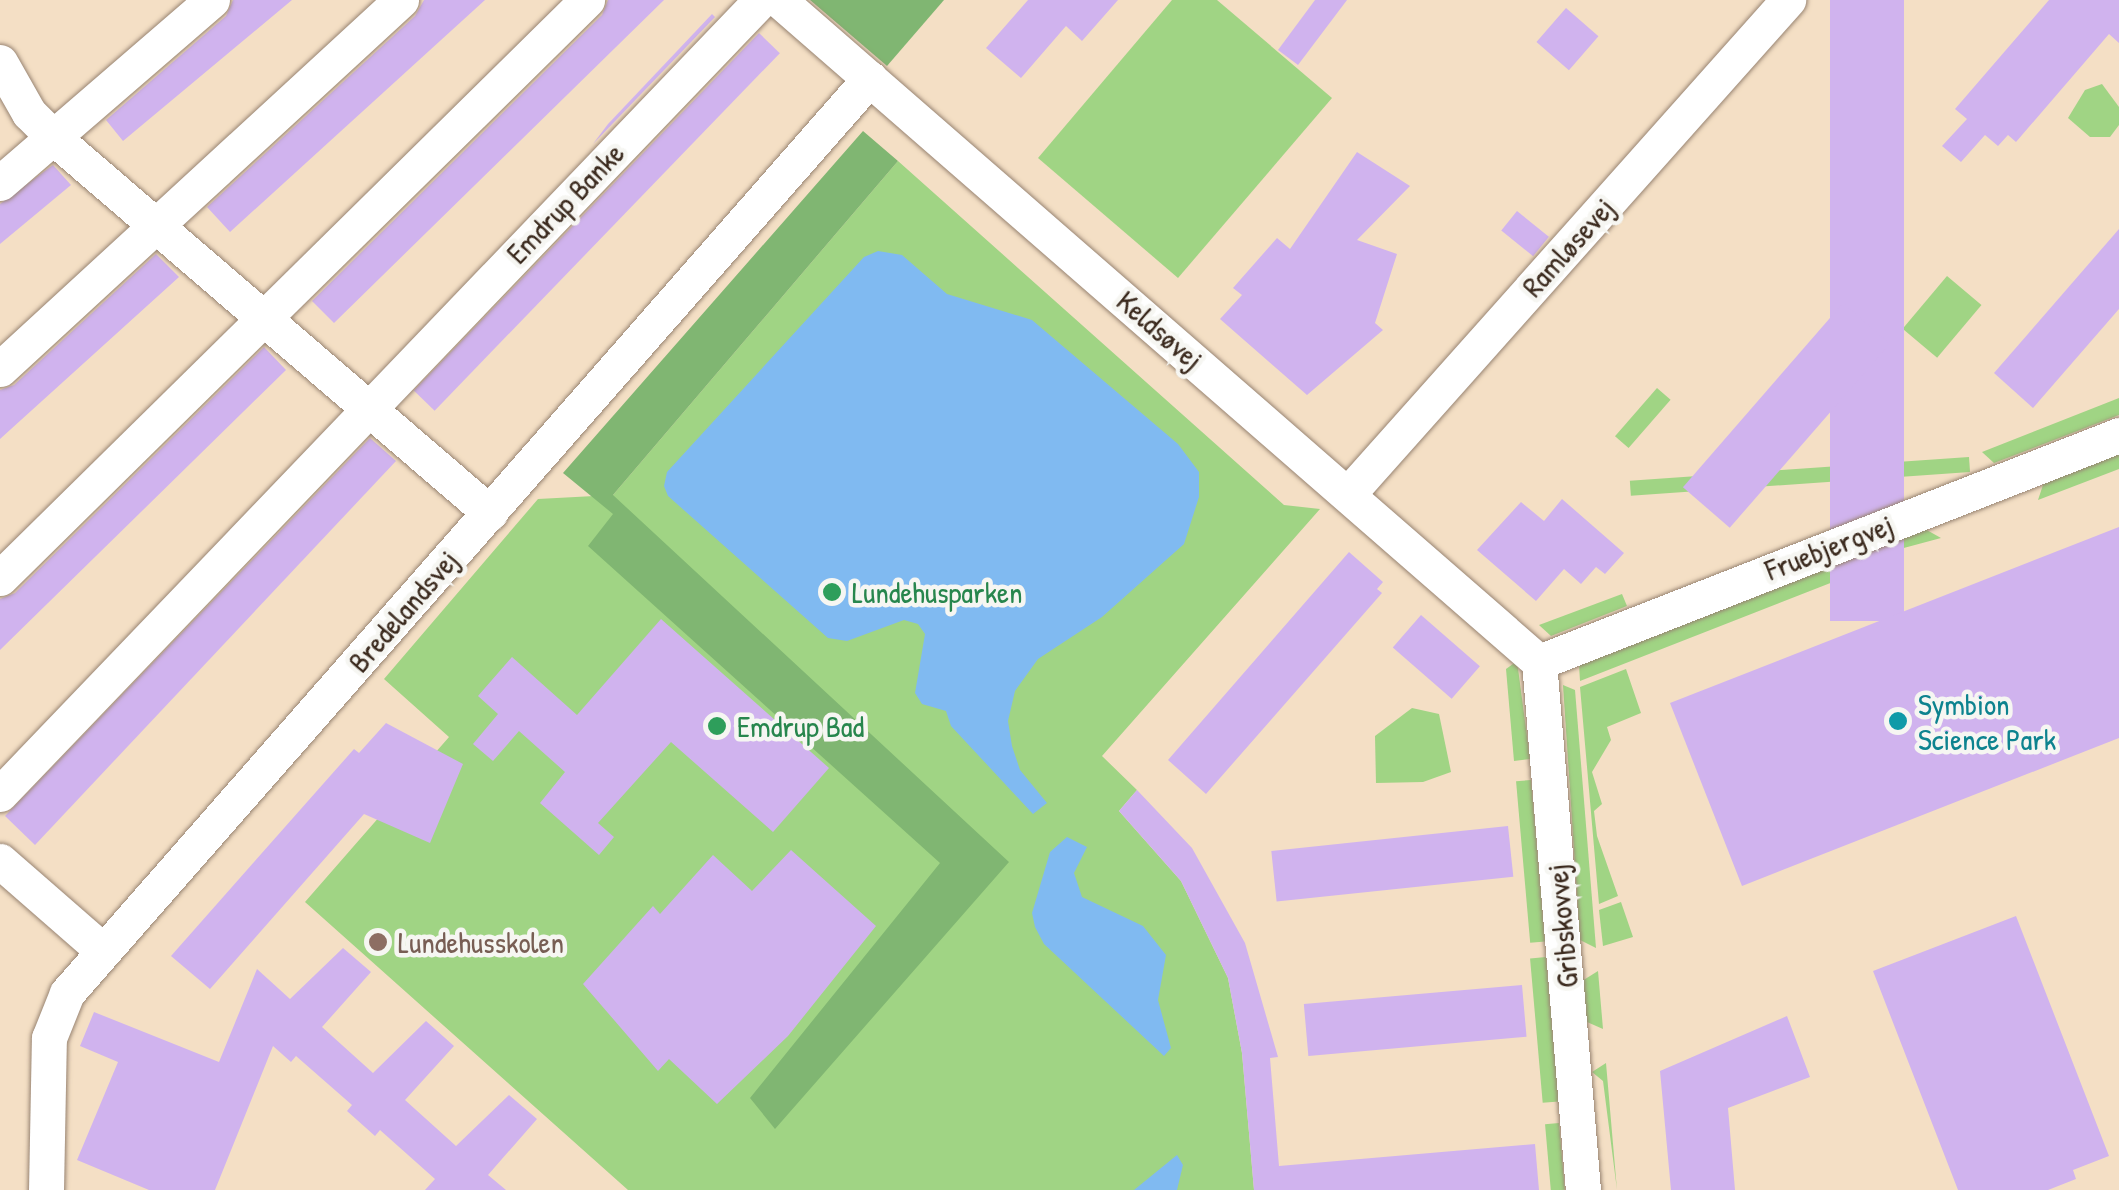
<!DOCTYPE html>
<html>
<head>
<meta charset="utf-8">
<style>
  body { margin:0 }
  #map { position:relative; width:2119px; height:1190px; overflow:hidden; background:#f4dfc5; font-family:"Patrick Hand",sans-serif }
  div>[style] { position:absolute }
  .green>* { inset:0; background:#a0d484; transform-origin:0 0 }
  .forest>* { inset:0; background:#80b672 }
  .water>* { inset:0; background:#80baf1 }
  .building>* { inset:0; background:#d0b3ee; transform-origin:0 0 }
  .roads { filter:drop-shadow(0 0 2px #988472) drop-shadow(0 0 2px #988472) }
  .minor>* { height:35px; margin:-17.5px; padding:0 17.5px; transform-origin:17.5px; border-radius:17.5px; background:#fff }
  .dots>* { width:28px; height:28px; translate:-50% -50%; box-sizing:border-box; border:5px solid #f6f6f2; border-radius:50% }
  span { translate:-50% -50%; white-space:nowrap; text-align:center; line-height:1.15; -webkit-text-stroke:9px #f6f6f2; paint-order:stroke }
  .street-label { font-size:30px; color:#3b2a1e }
  .leisure-label { font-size:30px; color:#27864d }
  .left { translate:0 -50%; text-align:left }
  .culture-label { font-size:30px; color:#0d838f }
  .education-label { font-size:30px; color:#785e54 }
</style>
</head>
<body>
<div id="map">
  <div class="green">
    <i style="clip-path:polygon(1172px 0,1217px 0,1332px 98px,1178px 278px,1038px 158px)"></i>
    <i style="clip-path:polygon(2102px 84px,2119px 107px,2119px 125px,2110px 137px,2090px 137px,2068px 118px,2085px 90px)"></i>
    <i style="clip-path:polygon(898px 161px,1284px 505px,1320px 509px,1102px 756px,1137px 790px,1119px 811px,1181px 881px,1228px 978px,1242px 1053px,1254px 1190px,628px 1190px,305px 902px,449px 737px,384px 679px,538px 499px,613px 495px)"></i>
    <i style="left:1947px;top:276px;width:45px;height:69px;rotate:40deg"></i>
    <i style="left:1657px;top:388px;width:18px;height:64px;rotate:41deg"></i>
    <i style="clip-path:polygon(2119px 398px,2119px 415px,1994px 463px,1982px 452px)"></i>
    <i style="clip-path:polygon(2119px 453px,2119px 469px,2038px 500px,2044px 482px)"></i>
    <i style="left:1969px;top:457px;width:15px;height:340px;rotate:86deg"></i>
    <i style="clip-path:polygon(1925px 529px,1941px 538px,1900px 549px,1902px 555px,1580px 681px,1579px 665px)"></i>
    <i style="clip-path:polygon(1622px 594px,1627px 606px,1551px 636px,1539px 625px)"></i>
    <i style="clip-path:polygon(1517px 661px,1530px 759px,1514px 761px,1506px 669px)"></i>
    <i style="clip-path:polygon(1626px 669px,1641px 713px,1607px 727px,1611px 740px,1592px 772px,1602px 804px,1594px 811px,1597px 836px,1618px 896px,1599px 904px,1580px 687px)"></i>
    <i style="clip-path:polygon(1563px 685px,1575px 690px,1596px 948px,1580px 940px)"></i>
    <i style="clip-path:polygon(1412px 708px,1439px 714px,1451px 772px,1423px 782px,1376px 783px,1375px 736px)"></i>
    <i style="left:1531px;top:780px;width:162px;height:15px;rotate:85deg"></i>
    <i style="clip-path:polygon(1621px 902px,1633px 937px,1603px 946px,1599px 910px)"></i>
    <i style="left:1546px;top:957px;width:145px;height:16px;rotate:85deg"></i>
    <i style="clip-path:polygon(1598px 971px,1603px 1029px,1587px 1022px,1582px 981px)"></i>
    <i style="clip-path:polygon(1606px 1063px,1617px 1190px,1603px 1081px,1592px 1072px)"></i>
    <i style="left:1559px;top:1123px;width:67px;height:14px;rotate:85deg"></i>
  </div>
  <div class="forest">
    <i style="clip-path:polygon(810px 0,944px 0,887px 66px)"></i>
    <i style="clip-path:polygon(863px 131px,898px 161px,613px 495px,1009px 862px,775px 1129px,750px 1098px,940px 863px,588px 546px,613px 514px,563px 473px)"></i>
  </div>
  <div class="water">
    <i style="clip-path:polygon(878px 251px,902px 255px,947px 294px,1032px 320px,1178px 444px,1199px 472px,1199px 497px,1184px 544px,1102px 617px,1038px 659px,1015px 691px,1008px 721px,1012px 746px,1020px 770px,1047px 803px,1033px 814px,951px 726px,946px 711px,922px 704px,915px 693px,925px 634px,918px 624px,904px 620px,847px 641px,828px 638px,668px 496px,664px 486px,667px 472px,864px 257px)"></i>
    <i style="clip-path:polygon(1067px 837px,1087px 847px,1074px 873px,1082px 897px,1143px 926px,1166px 955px,1158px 1000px,1171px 1048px,1164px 1056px,1044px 944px,1035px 927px,1032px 913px,1050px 852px)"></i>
    <i style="clip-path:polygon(1177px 1155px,1183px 1165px,1177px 1190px,1134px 1190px)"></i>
  </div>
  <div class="building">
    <i style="clip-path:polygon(233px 0,292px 0,123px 141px,106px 120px,226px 16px)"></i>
    <i style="clip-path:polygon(485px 0,230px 232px,207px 207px,415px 16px,424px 0)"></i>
    <i style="clip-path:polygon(608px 0,664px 0,334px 323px,312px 301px,602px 15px)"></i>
    <i style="clip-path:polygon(1028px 0,1118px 0,1082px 41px,1066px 26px,1021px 78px,986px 48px)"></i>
    <i style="clip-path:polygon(1315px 0,1347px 0,1298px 65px,1278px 50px)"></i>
    <i style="left:1830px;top:0;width:74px;height:621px"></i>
    <i style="clip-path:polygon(2049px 0,2119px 0,2119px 43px,2109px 34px,2016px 142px,2008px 135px,1998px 146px,1985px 135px,1961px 162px,1942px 146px,1967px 119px,1955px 109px)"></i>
    <i style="left:1566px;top:8px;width:43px;height:45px;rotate:41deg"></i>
    <i style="clip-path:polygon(712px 14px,715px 17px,593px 144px,608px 124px)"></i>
    <i style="left:759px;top:33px;width:29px;height:497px;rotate:44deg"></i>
    <i style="clip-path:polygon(1357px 152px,1410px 186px,1357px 240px,1397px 254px,1375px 323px,1383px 330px,1307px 395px,1220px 319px,1242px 295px,1233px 288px,1277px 238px,1290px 249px)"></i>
    <i style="clip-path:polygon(53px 165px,71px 185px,0 244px,0 204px)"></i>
    <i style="left:1517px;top:211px;width:41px;height:25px;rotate:39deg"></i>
    <i style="clip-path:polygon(2119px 229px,2119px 309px,2033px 408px,1994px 373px)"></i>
    <i style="clip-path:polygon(156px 254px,179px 277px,0 439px,0 390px,14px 385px)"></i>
    <i style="left:1843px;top:303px;width:62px;height:244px;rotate:41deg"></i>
    <i style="clip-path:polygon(264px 347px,286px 370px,0 650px,0 599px,15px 593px)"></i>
    <i style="clip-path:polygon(370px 438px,396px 461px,35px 845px,5px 816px)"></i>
    <i style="clip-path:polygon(1562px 499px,1624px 553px,1605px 574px,1596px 567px,1581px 584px,1564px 569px,1536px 601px,1477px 550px,1521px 502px,1544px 521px)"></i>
    <i style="clip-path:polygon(2119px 527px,2119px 738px,1742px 886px,1670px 703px)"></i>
    <i style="clip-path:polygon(1349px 552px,1383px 582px,1377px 589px,1382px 593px,1206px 794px,1168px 760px)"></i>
    <i style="left:1421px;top:615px;width:78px;height:43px;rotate:41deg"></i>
    <i style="clip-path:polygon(661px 619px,829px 768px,773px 832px,671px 742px,598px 823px,614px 837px,599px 855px,540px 803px,565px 772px,519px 731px,493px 761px,473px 744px,498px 714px,478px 696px,512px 657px,577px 715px)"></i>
    <i style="clip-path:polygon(386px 723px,463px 764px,430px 843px,364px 814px,210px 989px,171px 956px,354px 749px,359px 753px)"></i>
    <i style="clip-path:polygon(1137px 790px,1192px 848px,1245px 943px,1278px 1057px,1270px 1058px,1279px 1166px,1535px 1144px,1539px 1190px,1254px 1190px,1242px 1053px,1228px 978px,1181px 881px,1119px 811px)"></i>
    <i style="left:1508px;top:826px;width:51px;height:238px;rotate:84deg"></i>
    <i style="clip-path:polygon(791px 850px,876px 926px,788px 1036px,717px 1104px,669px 1059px,658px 1071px,583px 984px,653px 906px,660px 914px,713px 855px,752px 891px)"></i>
    <i style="clip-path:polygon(2016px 916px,2109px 1156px,2073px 1170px,2076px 1179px,2048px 1190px,1958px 1190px,1873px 971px)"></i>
    <i style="clip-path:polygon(343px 948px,371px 972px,322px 1027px,373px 1073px,426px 1021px,454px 1046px,405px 1100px,456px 1146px,509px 1095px,537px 1119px,488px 1175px,506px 1190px,425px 1190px,435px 1179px,380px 1130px,375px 1136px,347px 1111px,352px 1105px,296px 1056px,291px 1062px,273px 1046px,215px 1190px,149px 1190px,77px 1160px,118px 1062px,80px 1046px,94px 1012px,219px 1062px,257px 969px,290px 999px)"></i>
    <i style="left:1522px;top:985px;width:52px;height:219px;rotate:85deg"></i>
    <i style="clip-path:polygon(1787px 1016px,1810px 1077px,1728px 1108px,1735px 1190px,1671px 1190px,1660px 1071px)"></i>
  </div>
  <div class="roads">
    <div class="minor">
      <i style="left:779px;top:0;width:1008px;rotate:41.06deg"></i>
      <i style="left:0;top:62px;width:59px;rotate:60.4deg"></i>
      <i style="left:29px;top:113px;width:35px;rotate:45deg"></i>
      <i style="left:54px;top:138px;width:575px;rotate:40.7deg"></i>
      <i style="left:0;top:183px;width:280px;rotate:-40.8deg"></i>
      <i style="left:0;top:369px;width:545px;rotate:-42.62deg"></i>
      <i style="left:1348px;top:494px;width:662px;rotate:-48.31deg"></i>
      <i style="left:0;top:578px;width:824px;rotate:-44.56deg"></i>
      <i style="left:1539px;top:662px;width:623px;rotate:-21.37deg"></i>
      <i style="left:1539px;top:662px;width:530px;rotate:85.24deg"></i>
      <i style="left:0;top:794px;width:1100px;rotate:-46.22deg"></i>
      <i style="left:0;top:861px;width:135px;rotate:41.1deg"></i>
      <i style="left:46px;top:1190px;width:152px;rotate:-88.9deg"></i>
      <i style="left:49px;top:1038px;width:48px;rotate:-68.2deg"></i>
      <i style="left:67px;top:993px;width:1217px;rotate:-48.73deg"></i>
    </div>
  </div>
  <div class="dots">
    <i style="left:832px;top:592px;background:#2e9e5b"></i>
    <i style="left:1898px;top:721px;background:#0f9aa8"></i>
    <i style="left:717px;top:726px;background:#2e9e5b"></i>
    <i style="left:378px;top:942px;background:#8d6e63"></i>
  </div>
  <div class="street-label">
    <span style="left:565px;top:203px;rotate:-46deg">Emdrup Banke</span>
    <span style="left:1568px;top:247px;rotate:-48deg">Ramløsevej</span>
    <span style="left:1160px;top:330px;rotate:41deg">Keldsøvej</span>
    <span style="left:1829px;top:547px;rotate:-21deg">Fruebjergvej</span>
    <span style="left:403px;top:611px;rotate:-49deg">Bredelandsvej</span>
    <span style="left:1562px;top:926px;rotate:-95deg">Gribskovvej</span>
  </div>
  <div class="leisure-label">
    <span class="left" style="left:852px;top:592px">Lundehusparken</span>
    <span class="left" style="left:737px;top:726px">Emdrup Bad</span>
  </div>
  <div class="culture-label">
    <span class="left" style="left:1918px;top:721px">Symbion<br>Science Park</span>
  </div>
  <div class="education-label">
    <span class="left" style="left:398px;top:942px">Lundehusskolen</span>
  </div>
</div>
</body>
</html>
